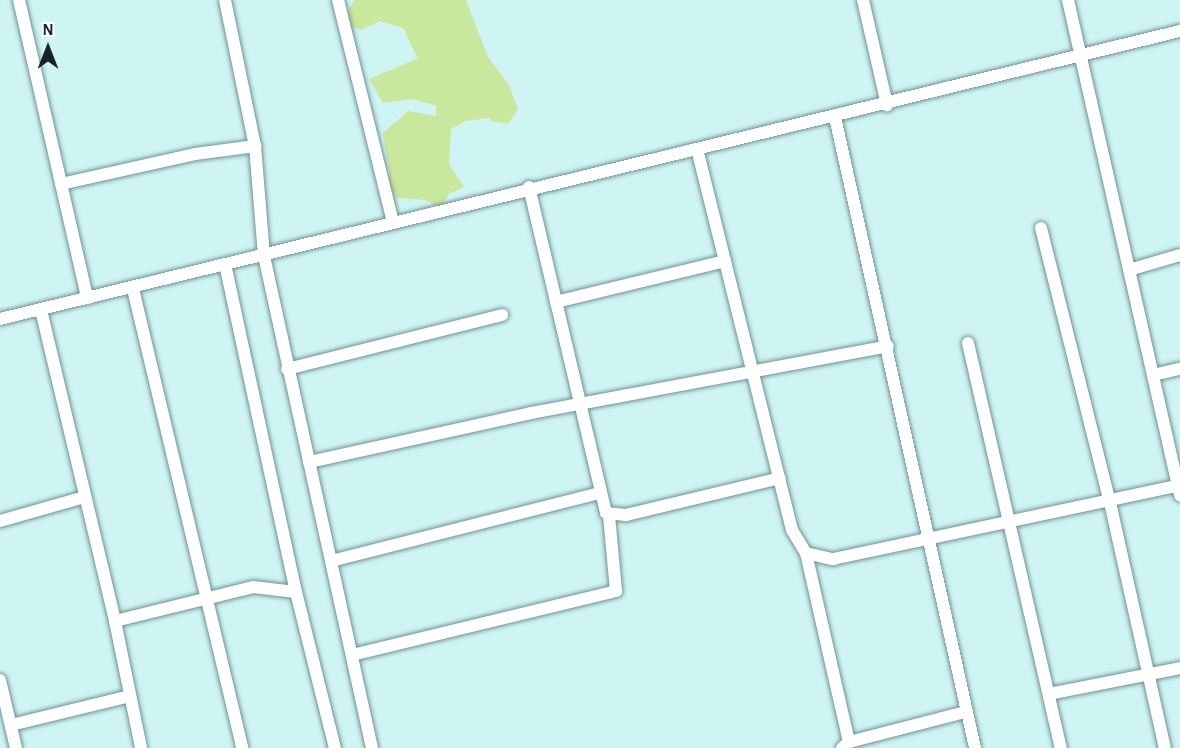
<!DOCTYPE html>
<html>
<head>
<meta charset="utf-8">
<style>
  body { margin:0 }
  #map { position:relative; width:1180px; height:748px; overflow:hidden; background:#cff4f4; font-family:"Alegreya Sans",sans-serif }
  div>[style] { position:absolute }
  .green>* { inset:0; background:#cae79e }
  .roads { filter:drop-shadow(0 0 2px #709392) drop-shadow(0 0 2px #709392) }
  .street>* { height:12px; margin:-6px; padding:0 6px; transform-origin:6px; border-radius:6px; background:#fff }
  span { translate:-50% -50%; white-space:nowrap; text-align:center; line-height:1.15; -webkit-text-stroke:4.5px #fff; paint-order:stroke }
  .north { position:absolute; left:18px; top:18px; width:60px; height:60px; -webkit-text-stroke:4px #fff; paint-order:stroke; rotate:0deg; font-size:16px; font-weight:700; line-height:24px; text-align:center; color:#162524 }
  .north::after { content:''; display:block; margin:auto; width:21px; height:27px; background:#162524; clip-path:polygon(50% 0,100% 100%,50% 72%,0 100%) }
</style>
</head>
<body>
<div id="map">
  <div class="green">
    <i style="clip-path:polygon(355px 0,466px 0,488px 57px,509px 85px,518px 109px,508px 124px,491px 121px,490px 118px,465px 121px,451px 129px,449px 164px,464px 187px,449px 194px,441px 208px,425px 200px,398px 198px,387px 186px,390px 177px,383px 133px,408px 111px,436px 116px,436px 106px,412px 99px,383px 103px,369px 79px,421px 57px,417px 57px,403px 28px,380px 21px,361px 30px,347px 25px,349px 8px)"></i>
  </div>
  <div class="roads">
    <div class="street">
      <i style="left:19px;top:0;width:306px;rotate:77.1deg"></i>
      <i style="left:225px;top:0;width:149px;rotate:78.4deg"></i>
      <i style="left:255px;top:146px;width:110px;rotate:85.3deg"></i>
      <i style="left:264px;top:256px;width:504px;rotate:77.62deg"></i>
      <i style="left:338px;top:0;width:229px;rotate:76.1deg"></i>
      <i style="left:863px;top:0;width:108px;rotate:77.1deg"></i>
      <i style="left:1068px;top:0;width:508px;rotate:77.25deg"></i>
      <i style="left:835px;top:117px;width:646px;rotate:77.49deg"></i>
      <i style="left:697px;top:149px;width:393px;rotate:76deg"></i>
      <i style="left:792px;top:530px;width:27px;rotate:59deg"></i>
      <i style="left:806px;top:553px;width:28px;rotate:13deg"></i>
      <i style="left:833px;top:559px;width:355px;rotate:-12deg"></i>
      <i style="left:61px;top:184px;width:137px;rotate:-12.6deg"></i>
      <i style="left:195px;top:154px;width:61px;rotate:-7.6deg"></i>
      <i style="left:529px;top:187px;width:335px;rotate:76.7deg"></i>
      <i style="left:606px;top:513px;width:20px;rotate:6deg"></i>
      <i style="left:626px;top:515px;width:158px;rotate:-13.5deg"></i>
      <i style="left:1041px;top:228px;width:278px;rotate:75.9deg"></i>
      <i style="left:1109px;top:498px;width:256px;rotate:77.4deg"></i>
      <i style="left:225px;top:264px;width:336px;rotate:77.8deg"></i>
      <i style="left:296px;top:592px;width:161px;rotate:76deg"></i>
      <i style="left:1129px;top:270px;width:53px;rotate:-16.4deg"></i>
      <i style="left:133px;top:289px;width:472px;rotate:76.6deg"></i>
      <i style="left:556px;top:302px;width:174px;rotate:-13.6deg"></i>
      <i style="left:41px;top:310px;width:320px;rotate:76.6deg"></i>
      <i style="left:115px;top:621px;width:130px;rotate:78.4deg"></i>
      <i style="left:0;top:319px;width:1215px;rotate:-13.72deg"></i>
      <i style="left:968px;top:343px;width:416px;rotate:77.1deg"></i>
      <i style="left:287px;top:369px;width:222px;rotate:-14.1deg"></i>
      <i style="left:1153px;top:375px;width:28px;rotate:-13deg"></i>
      <i style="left:309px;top:462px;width:227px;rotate:-12.4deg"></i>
      <i style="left:531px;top:413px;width:363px;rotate:-10.6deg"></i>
      <i style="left:0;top:521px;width:87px;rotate:-15.9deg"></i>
      <i style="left:806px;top:553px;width:194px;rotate:77.2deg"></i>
      <i style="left:331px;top:561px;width:276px;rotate:-14.2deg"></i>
      <i style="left:115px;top:621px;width:142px;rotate:-13.8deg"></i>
      <i style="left:253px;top:587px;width:43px;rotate:6.6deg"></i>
      <i style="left:352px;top:655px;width:272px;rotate:-13.6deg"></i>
      <i style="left:616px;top:591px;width:76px;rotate:-95.3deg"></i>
      <i style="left:0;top:680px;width:70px;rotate:76.8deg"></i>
      <i style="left:1049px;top:694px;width:134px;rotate:-11.2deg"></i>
      <i style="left:11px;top:725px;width:122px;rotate:-13.7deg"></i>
      <i style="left:842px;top:748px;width:9px;rotate:-41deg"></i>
      <i style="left:849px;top:742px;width:120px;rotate:-14.5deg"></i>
    </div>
  </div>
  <div class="north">N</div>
</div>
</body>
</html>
